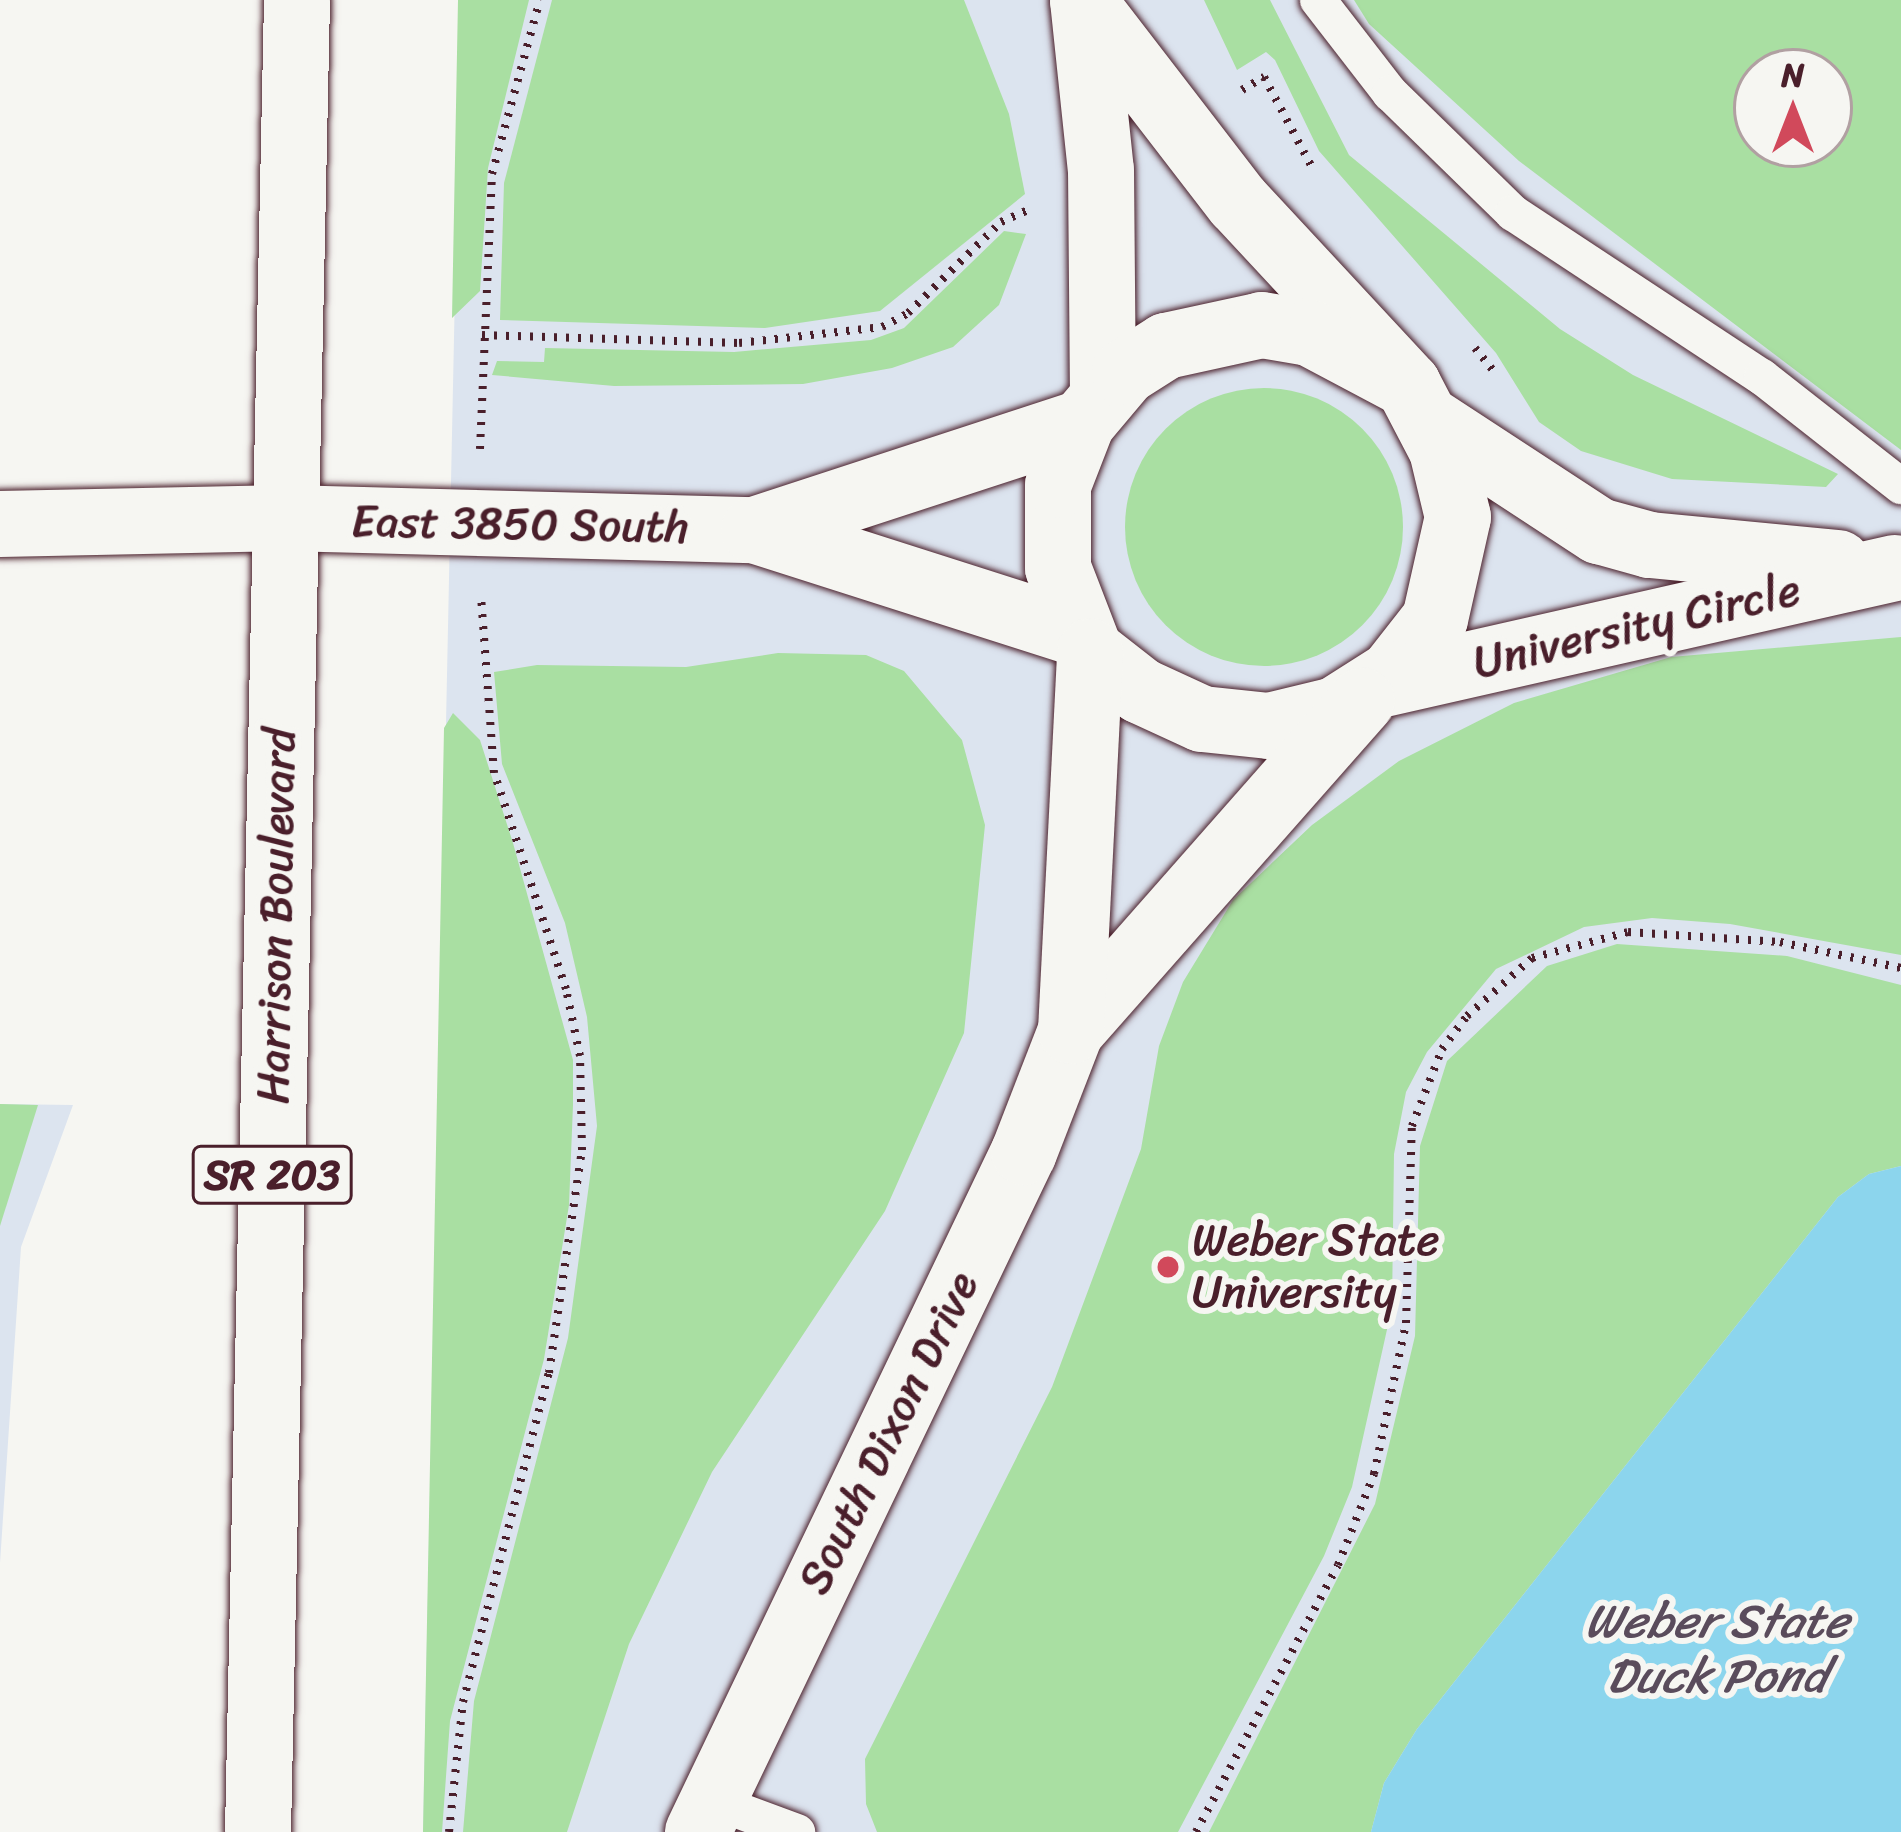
<!DOCTYPE html>
<html>
<head>
<meta charset="utf-8">
<style>
  body { margin:0 }
  #map { position:relative; width:1901px; height:1832px; overflow:hidden; background:#f6f6f2; font-family:Sriracha,sans-serif }
  div>[style] { position:absolute }
  .built>* { inset:0; background:#dce4ef }
  .green>* { inset:0; background:#a9dfa2 }
  .round { border-radius:50% }
  .water>* { inset:0; background:#8cd5ed }
  .path>* { height:8px; margin-top:-4px; transform-origin:0; background:repeating-linear-gradient(90deg,#4a1f2b 0 3px,transparent 0 12px) }
  .roads { filter:drop-shadow(0 0 3px #4a1f2b) drop-shadow(0 0 3px #4a1f2b) }
  .lane>* { height:36px; margin:-18px; padding:0 18px; transform-origin:18px; border-radius:18px; background:#f6f6f2 }
  .street>* { height:66px; margin:-33px; padding:0 33px; transform-origin:33px; border-radius:33px; background:#f6f6f2 }
  .secondary>* { height:66px; margin:-33px; padding:0 33px; transform-origin:33px; border-radius:33px; background:#f6f6f2 }
  .primary>* { height:66px; margin:-33px; padding:0 33px; transform-origin:33px; border-radius:33px; background:#f6f6f2 }
  .dots>* { width:33px; height:33px; translate:-50% -50%; box-sizing:border-box; border:6px solid #f6f6f2; border-radius:50% }
  span { translate:-50% -50%; white-space:nowrap; text-align:center; line-height:1.15; -webkit-text-stroke:12px #f6f6f2; paint-order:stroke }
  .shield-label span { padding:3px 9px; background:#f6f6f2; border:3px solid; border-radius:9px; -webkit-text-stroke-width:0 }
  .shield-label { font-size:42px; color:#4a1f2b; font-weight:700 }
  .street-label { font-size:45px; color:#4a1f2b }
  .poi-label { font-size:45px; color:#4a1f2b }
  .left { translate:0 -50%; text-align:left }
  .water-label { font-size:48px; color:#5a4c5c; font-style:italic }
  .north { position:absolute; left:1733px; top:48px; width:120px; height:120px; box-sizing:border-box; background:#f6f6f2; border:3px solid #b1a0a2; border-radius:50%; rotate:0deg; font-size:33px; font-weight:700; line-height:48px; text-align:center; color:#4a1f2b }
  .north::after { content:''; display:block; margin:auto; width:42px; height:54px; background:#d1495b; clip-path:polygon(50% 0,100% 100%,50% 72%,0 100%) }
</style>
</head>
<body>
<div id="map">
  <div class="built">
    <i style="clip-path:polygon(evenodd,461px 0,1901px 0,1901px 1832px,423px 1832px,461px 0,1757px 72px,1829px 72px,1829px 144px,1757px 144px,1757px 72px)"></i>
    <i style="clip-path:polygon(0 1104px,73px 1105px,21px 1247px,0 1563px)"></i>
  </div>
  <div class="green">
    <i style="clip-path:polygon(458px 0,529px 0,488px 168px,480px 291px,452px 318px)"></i>
    <i style="clip-path:polygon(552px 0,964px 0,1009px 114px,1025px 194px,880px 311px,765px 328px,500px 320px,504px 183px)"></i>
    <i style="clip-path:polygon(1204px 0,1270px 0,1349px 155px,1560px 329px,1633px 375px,1838px 474px,1826px 487px,1672px 479px,1581px 451px,1539px 422px,1496px 353px,1319px 151px,1275px 60px,1266px 52px,1237px 70px)"></i>
    <i style="clip-path:polygon(evenodd,1354px 0,1901px 0,1901px 450px,1519px 161px,1369px 24px,1354px 0,1757px 72px,1829px 72px,1829px 144px,1757px 144px,1757px 72px)"></i>
    <i style="clip-path:polygon(1004px 231px,1026px 234px,999px 305px,953px 347px,892px 368px,803px 384px,614px 386px,492px 375px,497px 361px,544px 362px,545px 348px,734px 352px,871px 340px,904px 328px)"></i>
    <i class="round" style="left:1125px;top:388px;width:278px;height:278px"></i>
    <i style="clip-path:polygon(1901px 637px,1901px 955px,1730px 924px,1652px 918px,1584px 927px,1496px 969px,1427px 1052px,1406px 1092px,1394px 1154px,1392px 1307px,1352px 1487px,1324px 1556px,1178px 1832px,877px 1832px,866px 1804px,865px 1759px,1052px 1387px,1141px 1149px,1159px 1046px,1183px 982px,1233px 900px,1312px 825px,1399px 761px,1514px 703px,1671px 657px)"></i>
    <i style="clip-path:polygon(778px 653px,866px 655px,904px 671px,962px 740px,985px 825px,964px 1033px,885px 1211px,712px 1472px,629px 1644px,567px 1832px,463px 1832px,474px 1701px,568px 1338px,597px 1126px,587px 1017px,565px 923px,502px 764px,494px 672px,537px 665px,686px 667px)"></i>
    <i style="clip-path:polygon(453px 713px,480px 740px,513px 843px,573px 1060px,573px 1105px,569px 1205px,544px 1359px,450px 1721px,442px 1832px,423px 1832px,444px 728px)"></i>
    <i style="clip-path:polygon(1617px 944px,1787px 956px,1901px 985px,1901px 1166px,1869px 1174px,1838px 1197px,1417px 1729px,1384px 1783px,1371px 1832px,1209px 1832px,1375px 1504px,1415px 1336px,1420px 1146px,1447px 1061px,1547px 966px)"></i>
    <i style="clip-path:polygon(0 1104px,38px 1105px,0 1226px)"></i>
  </div>
  <div class="water">
    <i style="clip-path:polygon(1901px 1166px,1901px 1832px,1371px 1832px,1384px 1783px,1417px 1729px,1838px 1197px,1869px 1174px)"></i>
  </div>
  <div class="path">
    <i style="left:1242px;top:90px;width:26px;rotate:-31deg"></i>
    <i style="left:1264px;top:77px;width:104px;rotate:62deg"></i>
    <i style="left:482px;top:335px;width:257px;rotate:1.8deg"></i>
    <i style="left:739px;top:343px;width:144px;rotate:-6.4deg"></i>
    <i style="left:882px;top:327px;width:30px;rotate:-28deg"></i>
    <i style="left:908px;top:313px;width:130px;rotate:-44.4deg"></i>
    <i style="left:1001px;top:222px;width:32px;rotate:-24deg"></i>
    <i style="left:1475px;top:348px;width:33px;rotate:51deg"></i>
    <i style="left:480px;top:449px;width:275px;rotate:-87.5deg"></i>
    <i style="left:492px;top:174px;width:180px;rotate:-74.6deg"></i>
    <i style="left:449px;top:1832px;width:131px;rotate:-83.9deg"></i>
    <i style="left:463px;top:1702px;width:340px;rotate:-75.4deg"></i>
    <i style="left:549px;top:1373px;width:225px;rotate:-81.6deg"></i>
    <i style="left:582px;top:1150px;width:94px;rotate:-91.2deg"></i>
    <i style="left:580px;top:1056px;width:68px;rotate:-101.8deg"></i>
    <i style="left:566px;top:989px;width:228px;rotate:-108.4deg"></i>
    <i style="left:494px;top:773px;width:177px;rotate:-94.2deg"></i>
    <i style="left:1196px;top:1832px;width:302px;rotate:-62deg"></i>
    <i style="left:1338px;top:1565px;width:98px;rotate:-68.4deg"></i>
    <i style="left:1374px;top:1474px;width:154px;rotate:-78deg"></i>
    <i style="left:1406px;top:1323px;width:197px;rotate:-88.3deg"></i>
    <i style="left:1412px;top:1126px;width:83px;rotate:-68.7deg"></i>
    <i style="left:1442px;top:1049px;width:41px;rotate:-52.9deg"></i>
    <i style="left:1467px;top:1016px;width:87px;rotate:-41.7deg"></i>
    <i style="left:1532px;top:958px;width:99px;rotate:-15.2deg"></i>
    <i style="left:1628px;top:932px;width:152px;rotate:3.8deg"></i>
    <i style="left:1780px;top:942px;width:124px;rotate:12.1deg"></i>
  </div>
  <div class="roads">
    <div class="lane">
      <i style="left:1318px;top:0;width:118px;rotate:52.3deg"></i>
      <i style="left:1390px;top:93px;width:172px;rotate:44.3deg"></i>
      <i style="left:1513px;top:213px;width:298px;rotate:33.4deg"></i>
      <i style="left:1762px;top:377px;width:177px;rotate:38.1deg"></i>
      <i style="left:710px;top:1800px;width:93px;rotate:20.2deg"></i>
    </div>
    <div class="street">
      <i style="left:0;top:524px;width:286px;rotate:-1.2deg"></i>
    </div>
    <div class="secondary">
      <i style="left:1083px;top:0;width:171px;rotate:84deg"></i>
      <i style="left:1101px;top:170px;width:224px;rotate:89.5deg"></i>
      <i style="left:1083px;top:1px;width:254px;rotate:52.4deg"></i>
      <i style="left:1238px;top:202px;width:250px;rotate:47.1deg"></i>
      <i style="left:1408px;top:385px;width:73px;rotate:62.4deg"></i>
      <i style="left:1442px;top:450px;width:69px;rotate:76.6deg"></i>
      <i style="left:1458px;top:517px;width:105px;rotate:102.7deg"></i>
      <i style="left:1435px;top:619px;width:70px;rotate:128deg"></i>
      <i style="left:1392px;top:674px;width:67px;rotate:147.7deg"></i>
      <i style="left:1335px;top:710px;width:68px;rotate:166.4deg"></i>
      <i style="left:1269px;top:726px;width:67px;rotate:-174deg"></i>
      <i style="left:1202px;top:719px;width:67px;rotate:-155.3deg"></i>
      <i style="left:1141px;top:691px;width:65px;rotate:-141.9deg"></i>
      <i style="left:1090px;top:651px;width:89px;rotate:-111.1deg"></i>
      <i style="left:1058px;top:568px;width:83px;rotate:-90deg"></i>
      <i style="left:1058px;top:485px;width:66px;rotate:-68.8deg"></i>
      <i style="left:1082px;top:423px;width:67px;rotate:-49.9deg"></i>
      <i style="left:1125px;top:372px;width:49px;rotate:-32.4deg"></i>
      <i style="left:1166px;top:346px;width:98px;rotate:-12.3deg"></i>
      <i style="left:1262px;top:325px;width:49px;rotate:9.5deg"></i>
      <i style="left:1310px;top:333px;width:111px;rotate:28deg"></i>
      <i style="left:1426px;top:418px;width:207px;rotate:33.2deg"></i>
      <i style="left:1599px;top:531px;width:53px;rotate:15.4deg"></i>
      <i style="left:1650px;top:545px;width:189px;rotate:5.5deg"></i>
      <i style="left:286px;top:518px;width:468px;rotate:1.5deg"></i>
      <i style="left:754px;top:530px;width:342px;rotate:17.7deg"></i>
      <i style="left:754px;top:530px;width:345px;rotate:-18.1deg"></i>
      <i style="left:1379px;top:685px;width:529px;rotate:-12.78deg"></i>
      <i style="left:1071px;top:1031px;width:440px;rotate:-48.6deg"></i>
      <i style="left:698px;top:1832px;width:754px;rotate:-64.39deg"></i>
      <i style="left:1024px;top:1152px;width:130px;rotate:-68.8deg"></i>
      <i style="left:1071px;top:1031px;width:380px;rotate:-87.1deg"></i>
    </div>
    <div class="primary">
      <i style="left:258px;top:1832px;width:1832px;rotate:-88.78deg"></i>
    </div>
  </div>
  <div class="dots">
    <i style="left:1168px;top:1267px;background:#d1495b"></i>
  </div>
  <div class="shield-label">
    <span style="left:272px;top:1175px">SR 203</span>
  </div>
  <div class="street-label">
    <span style="left:520px;top:525px;rotate:1deg">East 3850 South</span>
    <span style="left:1637px;top:627px;rotate:-13deg">University Circle</span>
    <span style="left:277px;top:916px;rotate:-89deg">Harrison Boulevard</span>
    <span style="left:889px;top:1433px;rotate:-64deg">South Dixon Drive</span>
  </div>
  <div class="poi-label">
    <span class="left" style="left:1192px;top:1267px">Weber State<br>University</span>
  </div>
  <div class="water-label">
    <span style="left:1717px;top:1648px">Weber State<br>Duck Pond</span>
  </div>
  <div class="north">N</div>
</div>
</body>
</html>
